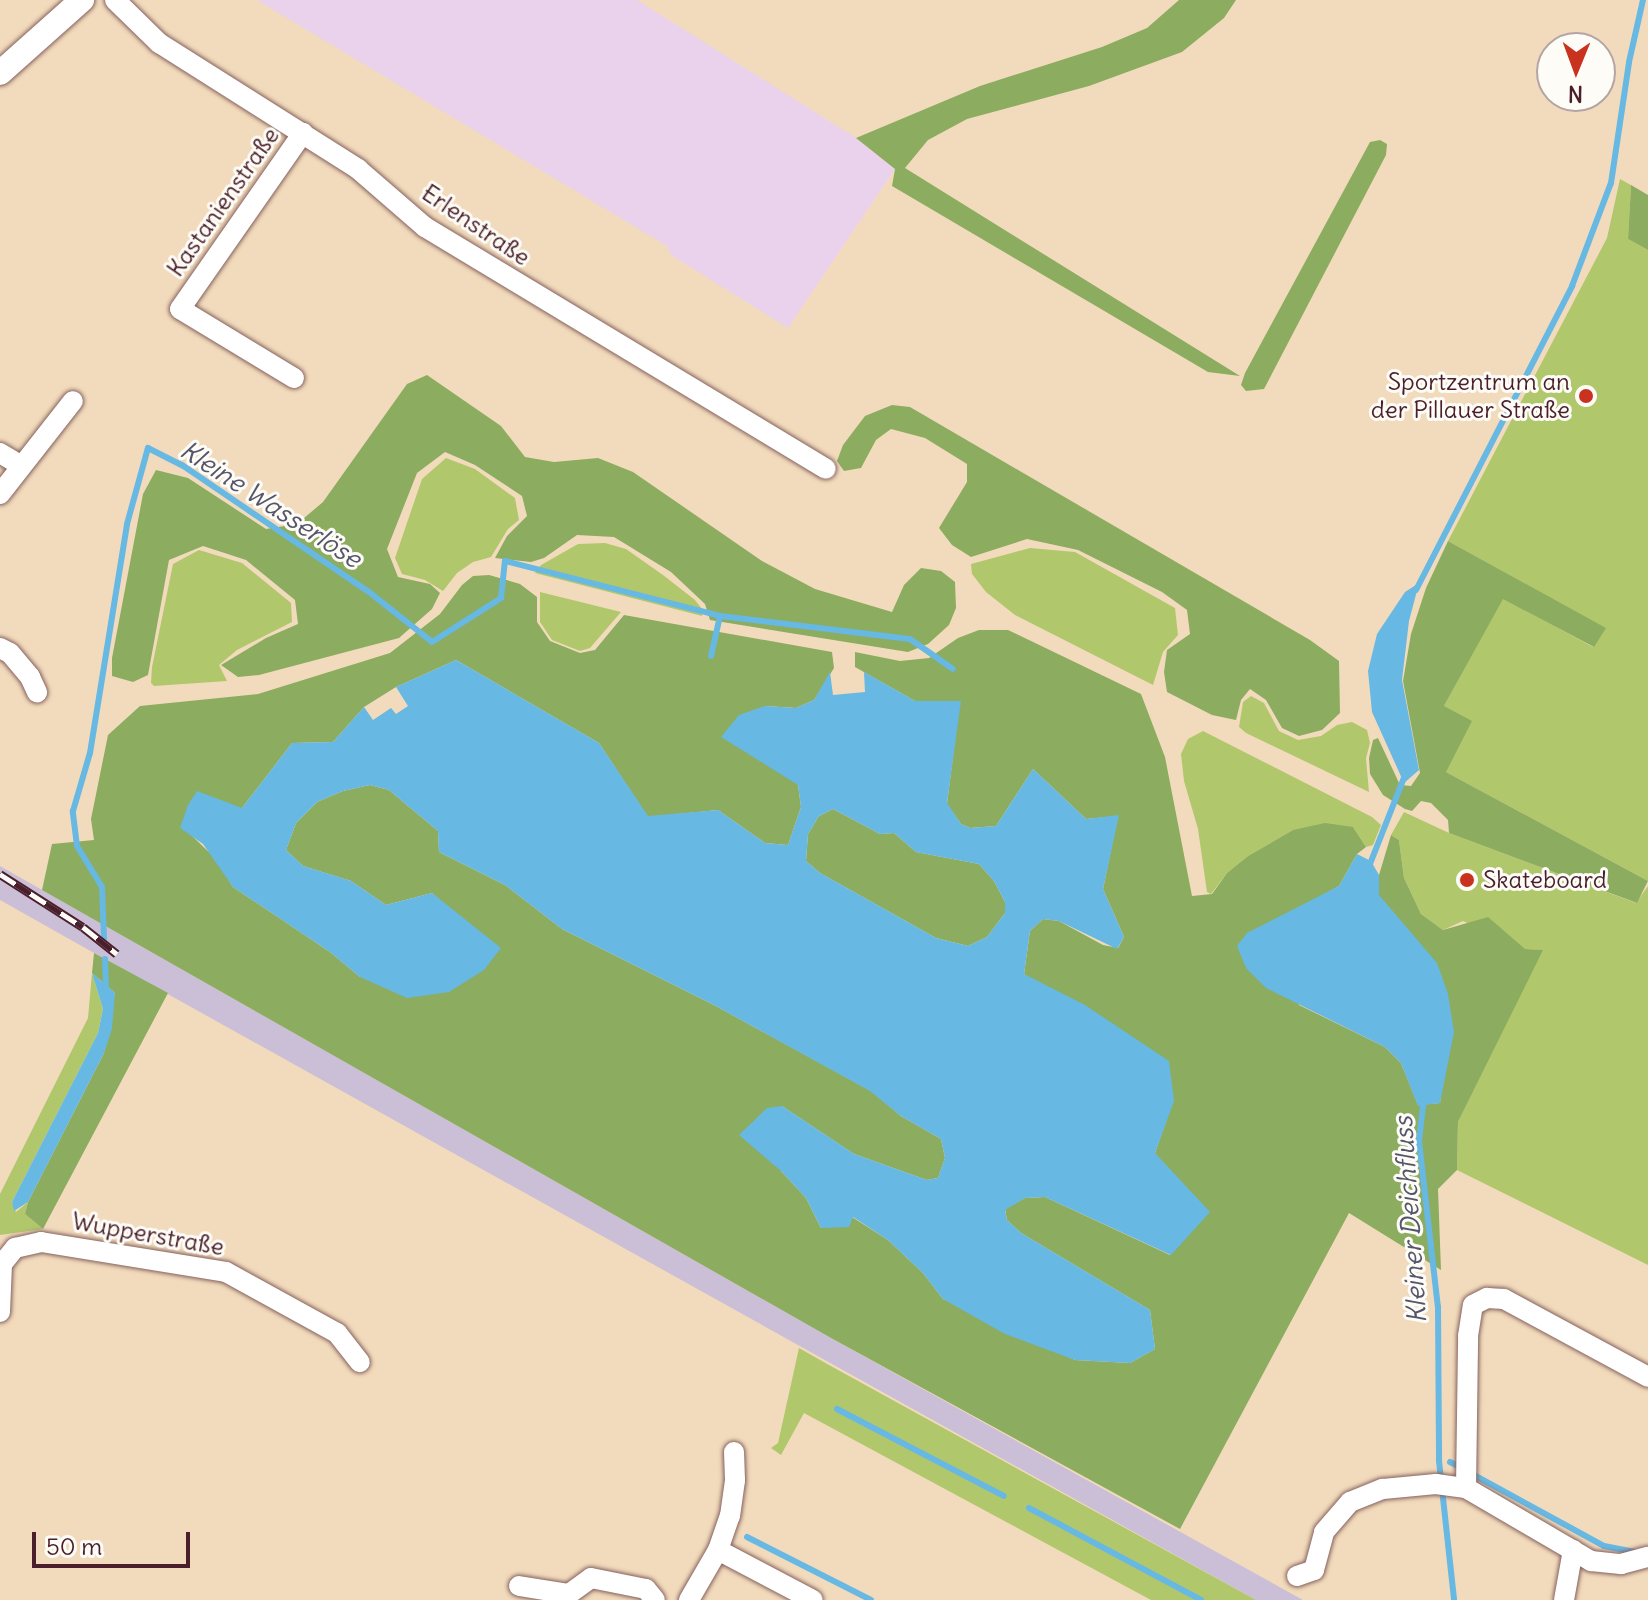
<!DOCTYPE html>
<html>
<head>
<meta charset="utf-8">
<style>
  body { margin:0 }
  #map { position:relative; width:1648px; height:1600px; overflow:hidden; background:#f2dbbc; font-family:Delius,sans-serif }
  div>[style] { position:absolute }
  .built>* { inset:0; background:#ead1ec }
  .industrial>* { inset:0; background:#cabfd6 }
  .green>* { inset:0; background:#b1c76c }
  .forest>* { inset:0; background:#8cac60 }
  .water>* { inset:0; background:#67b8e3 }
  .stream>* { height:6px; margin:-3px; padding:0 3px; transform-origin:3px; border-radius:3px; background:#67b8e3 }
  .roads { filter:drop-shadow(0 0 2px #85615e) drop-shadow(0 0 2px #85615e) }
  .minor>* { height:20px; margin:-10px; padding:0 10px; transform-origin:10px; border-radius:10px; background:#fff }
  .tertiary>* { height:24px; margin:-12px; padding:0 12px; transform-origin:12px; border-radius:12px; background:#fff }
  .rail>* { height:9px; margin-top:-4.5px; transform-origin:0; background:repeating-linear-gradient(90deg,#fdfcf7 0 18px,#4a1f2b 0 36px); box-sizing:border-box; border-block:2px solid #4a1f2b }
  .dots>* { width:22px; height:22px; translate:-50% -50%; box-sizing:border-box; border:4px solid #fdfcf7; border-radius:50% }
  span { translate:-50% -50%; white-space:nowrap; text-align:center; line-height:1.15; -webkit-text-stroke:6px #fdfcf7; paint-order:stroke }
  .street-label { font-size:24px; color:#4a1f2b }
  .poi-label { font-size:24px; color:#4a1f2b }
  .right { translate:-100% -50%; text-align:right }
  .left { translate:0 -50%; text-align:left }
  .water-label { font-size:26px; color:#54556b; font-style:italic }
  .north { position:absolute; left:1536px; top:32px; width:80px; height:80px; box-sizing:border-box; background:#fdfcf7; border:2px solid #b5a4a5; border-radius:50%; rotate:181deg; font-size:22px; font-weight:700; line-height:32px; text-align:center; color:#4a1f2b }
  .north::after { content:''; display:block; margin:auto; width:28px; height:36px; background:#c8321e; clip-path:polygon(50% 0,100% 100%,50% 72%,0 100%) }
  .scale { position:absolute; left:32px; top:1532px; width:158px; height:36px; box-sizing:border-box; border:4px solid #4a1f2b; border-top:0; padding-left:10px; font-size:24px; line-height:28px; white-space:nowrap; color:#4a1f2b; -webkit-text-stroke:6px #fdfcf7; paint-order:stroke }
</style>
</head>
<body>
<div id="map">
  <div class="built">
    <i style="clip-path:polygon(257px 0,637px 0,856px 138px,895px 169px,788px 328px,671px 255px,667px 246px)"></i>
  </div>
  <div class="industrial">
    <i style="clip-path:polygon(0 866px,831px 1338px,1303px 1600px,1256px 1600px,94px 953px,0 900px)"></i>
  </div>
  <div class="green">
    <i style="clip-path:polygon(1620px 179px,1631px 185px,1628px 239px,1648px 250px,1648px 881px,1446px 772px,1444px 706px,1503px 598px,1593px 647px,1605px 628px,1448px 541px,1607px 238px)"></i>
    <i style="clip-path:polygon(446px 458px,475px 469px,515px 498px,519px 520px,508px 529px,491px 557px,473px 562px,457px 573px,443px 591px,425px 580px,402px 574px,395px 558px,422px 479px)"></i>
    <i style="clip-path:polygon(605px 543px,626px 549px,663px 575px,695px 600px,702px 609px,702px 616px,535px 573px,541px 565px,578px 544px)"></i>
    <i style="clip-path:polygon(1030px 548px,1075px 552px,1175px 608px,1178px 635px,1163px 652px,1153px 685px,1015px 615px,986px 592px,972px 574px,971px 564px)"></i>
    <i style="clip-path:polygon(199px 550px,242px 563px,291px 603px,292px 622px,237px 650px,219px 665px,227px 681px,154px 686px,151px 683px,152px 667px,173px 564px)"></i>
    <i style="clip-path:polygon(540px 592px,621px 612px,590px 648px,580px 651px,552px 640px,540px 622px)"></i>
    <i style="clip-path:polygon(1251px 696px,1264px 703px,1279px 731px,1298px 740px,1321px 736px,1337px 725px,1352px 722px,1367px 730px,1370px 743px,1366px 758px,1369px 792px,1246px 733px,1239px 727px,1243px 702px)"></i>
    <i style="clip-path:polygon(1203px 731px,1372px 817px,1381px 825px,1373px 845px,1366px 847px,1353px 827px,1293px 830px,1248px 856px,1227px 873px,1211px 894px,1207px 892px,1198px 829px,1184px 781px,1181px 754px,1188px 739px)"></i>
    <i style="clip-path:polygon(1404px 812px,1449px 833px,1636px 903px,1648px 886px,1648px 1265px,1457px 1170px,1458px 1122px,1542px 950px,1525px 949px,1463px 921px,1443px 930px,1421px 914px,1404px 878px,1399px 840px,1391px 835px)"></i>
    <i style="clip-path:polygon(92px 973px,103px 1009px,98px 1033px,12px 1202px,16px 1212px,28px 1202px,25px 1214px,43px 1229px,0 1235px,0 1194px,88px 1018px)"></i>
    <i style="clip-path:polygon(799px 1348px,829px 1365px,1256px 1600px,1151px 1600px,804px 1413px,781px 1455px,771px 1448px,778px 1443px)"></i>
  </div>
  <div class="forest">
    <i style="clip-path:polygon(1179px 0,1236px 0,1224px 18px,1182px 52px,1089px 86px,967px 119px,928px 140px,905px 168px,1240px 376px,1208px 372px,892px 186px,895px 169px,856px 138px,980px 86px,1102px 47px,1147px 28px)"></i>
    <i style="clip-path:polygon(1380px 140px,1387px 144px,1386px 155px,1264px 389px,1246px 391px,1241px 385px,1245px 373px,1370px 142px)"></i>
    <i style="clip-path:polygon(1631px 185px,1648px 195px,1648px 250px,1628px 239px)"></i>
    <i style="clip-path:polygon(427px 375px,501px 426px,525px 457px,554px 462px,598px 458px,633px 472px,762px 561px,815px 589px,892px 612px,904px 585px,921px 568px,941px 571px,955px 582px,956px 608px,949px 625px,928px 644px,908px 652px,710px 620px,705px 604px,671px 572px,614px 537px,577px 535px,544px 558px,531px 562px,495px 558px,507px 536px,527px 516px,522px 496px,475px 465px,445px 452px,417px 473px,387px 549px,398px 577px,430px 584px,440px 593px,432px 609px,399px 638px,259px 675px,238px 677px,221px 665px,266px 638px,298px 624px,295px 600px,246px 560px,203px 546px,169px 560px,148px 675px,133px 682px,112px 676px,112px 658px,143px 494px,156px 470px,188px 478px,266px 529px,297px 524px,323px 502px,407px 384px)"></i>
    <i style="clip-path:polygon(892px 405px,910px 407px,1310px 640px,1339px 661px,1340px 713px,1322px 730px,1299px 736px,1282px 728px,1266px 700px,1250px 689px,1241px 700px,1236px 720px,1212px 715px,1167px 692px,1164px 672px,1167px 650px,1190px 634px,1187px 610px,1162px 592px,1078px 550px,1027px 539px,971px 557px,952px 545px,939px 528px,967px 482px,967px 464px,925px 438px,891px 429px,876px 440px,861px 468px,844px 471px,837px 461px,843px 445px,865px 416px)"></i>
    <i style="clip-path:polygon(1448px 541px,1606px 628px,1594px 647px,1503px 599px,1444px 706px,1472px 721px,1446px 772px,1648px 881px,1637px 903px,1449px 833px,1448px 820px,1431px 803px,1421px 801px,1412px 811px,1405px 809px,1383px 795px,1370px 774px,1369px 758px,1373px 740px,1378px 738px,1400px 785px,1411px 786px,1420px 773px,1403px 681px,1411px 634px,1426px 588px)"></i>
    <i style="clip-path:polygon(489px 575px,520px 584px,537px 597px,537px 622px,550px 641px,580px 653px,595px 650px,624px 615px,832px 652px,834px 668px,814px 700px,796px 708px,765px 706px,798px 785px,801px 807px,788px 845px,765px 843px,718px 810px,648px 817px,599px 743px,456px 660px,396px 687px,364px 707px,333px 742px,292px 743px,242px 808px,189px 833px,214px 857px,233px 887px,330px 952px,360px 977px,450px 909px,432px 893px,386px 905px,351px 881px,303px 866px,286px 850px,296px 823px,317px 802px,343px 791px,370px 785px,389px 790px,438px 831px,439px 852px,505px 885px,562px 929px,714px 1005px,871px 1091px,901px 1116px,941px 1139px,945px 1158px,938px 1178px,927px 1180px,854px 1154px,782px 1106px,781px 1171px,806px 1198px,821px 1228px,852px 1217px,888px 1240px,923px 1273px,943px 1299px,1075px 1360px,1130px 1363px,1155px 1349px,1150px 1310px,1021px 1233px,1007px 1220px,1005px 1209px,1025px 1198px,1045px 1197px,1170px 1255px,1155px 1153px,1173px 1101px,1041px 985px,1024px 974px,1030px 931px,1043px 919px,1059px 921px,1103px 945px,1118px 948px,1124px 937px,1103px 889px,1118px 816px,1086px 819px,1033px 769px,996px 826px,970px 828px,961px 824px,947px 804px,960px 701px,915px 701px,855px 667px,855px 652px,900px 661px,929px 658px,958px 638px,979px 630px,1008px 630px,1141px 694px,1165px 757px,1192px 896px,1212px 894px,1227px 873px,1248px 856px,1293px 830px,1325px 823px,1353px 827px,1366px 847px,1357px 854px,1339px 886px,1278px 920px,1299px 1005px,1385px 1047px,1401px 1063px,1418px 1105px,1440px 1103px,1444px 1071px,1415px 938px,1378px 895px,1379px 875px,1391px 835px,1399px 840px,1404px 878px,1421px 914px,1443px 930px,1488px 917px,1525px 949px,1543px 950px,1458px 1122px,1457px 1170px,1438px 1189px,1441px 1270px,1349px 1213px,1180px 1529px,831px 1338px,42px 890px,52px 844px,94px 840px,91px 819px,108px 735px,140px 706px,258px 694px,390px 653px,440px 614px,462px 585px,473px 576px)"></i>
    <i style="clip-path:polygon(833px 809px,880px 834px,894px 833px,916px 852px,979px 864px,994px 881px,1005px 902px,1005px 913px,987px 937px,968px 946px,936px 938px,820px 873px,806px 861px,808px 834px,819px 816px)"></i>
    <i style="clip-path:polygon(94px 953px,168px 993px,43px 1229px,25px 1214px,28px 1202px,104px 1053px,115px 993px,92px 973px)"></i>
  </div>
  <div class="water">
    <i style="clip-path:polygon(1419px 583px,1409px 621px,1402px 680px,1419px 770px,1404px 783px,1372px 712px,1368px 671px,1377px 634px,1405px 592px)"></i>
    <i style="clip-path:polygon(evenodd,456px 660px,599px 743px,648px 816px,718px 810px,765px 843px,788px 845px,801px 807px,798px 785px,721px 737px,739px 715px,765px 706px,796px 708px,814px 700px,830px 672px,833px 695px,865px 692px,864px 672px,915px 701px,961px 701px,947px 803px,961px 824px,970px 828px,996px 826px,1033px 769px,1086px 819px,1119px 815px,1103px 889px,1124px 937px,1117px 949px,1059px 921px,1043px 919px,1030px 931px,1024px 974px,1085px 1005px,1169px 1061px,1174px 1101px,1155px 1153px,1210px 1212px,1171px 1255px,1045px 1197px,1025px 1198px,1005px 1210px,1007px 1220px,1021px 1233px,1150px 1310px,1155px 1349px,1130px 1363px,1075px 1360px,1005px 1334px,943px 1299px,923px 1273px,888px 1240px,853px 1217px,849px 1227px,821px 1228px,806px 1198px,781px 1171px,739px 1135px,767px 1108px,782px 1106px,854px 1154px,927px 1180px,938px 1178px,945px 1158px,941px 1139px,901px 1116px,870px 1091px,714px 1005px,562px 929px,505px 885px,439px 852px,438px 831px,389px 790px,370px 785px,343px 791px,317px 802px,296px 823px,286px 850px,303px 866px,351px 881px,386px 905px,432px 893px,501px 948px,484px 970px,449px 992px,407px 998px,360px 977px,330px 952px,233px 887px,203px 844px,180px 828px,188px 805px,197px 791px,242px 808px,292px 743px,333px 742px,364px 707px,373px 720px,391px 708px,396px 714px,408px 706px,396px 687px,456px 660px,833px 809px,880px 834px,894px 833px,916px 852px,979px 864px,994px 881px,1005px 902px,1005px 913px,987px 937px,968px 946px,936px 938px,820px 873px,806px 861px,808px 834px,819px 816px,833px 809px)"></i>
    <i style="clip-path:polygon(1357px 854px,1371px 861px,1379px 875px,1379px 895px,1437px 963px,1448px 994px,1454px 1032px,1440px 1103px,1418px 1106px,1401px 1063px,1385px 1047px,1266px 988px,1246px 968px,1237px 946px,1247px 933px,1339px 886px)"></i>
    <i style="clip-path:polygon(92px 973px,115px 993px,112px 1029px,104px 1053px,28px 1202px,14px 1211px,12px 1202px,98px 1033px,103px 1009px)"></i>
  </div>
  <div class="stream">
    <i style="left:1416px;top:590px;width:342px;rotate:-62.8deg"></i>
    <i style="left:1572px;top:286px;width:110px;rotate:-69.3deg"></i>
    <i style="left:1611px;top:183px;width:122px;rotate:-81.5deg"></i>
    <i style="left:1629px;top:62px;width:64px;rotate:-77.3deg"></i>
    <i style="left:720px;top:616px;width:191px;rotate:6.9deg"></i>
    <i style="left:910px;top:639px;width:52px;rotate:34.9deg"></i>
    <i style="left:1368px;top:869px;width:101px;rotate:-68.5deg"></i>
    <i style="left:104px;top:938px;width:51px;rotate:-92.2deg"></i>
    <i style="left:102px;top:887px;width:48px;rotate:-121.4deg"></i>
    <i style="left:77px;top:846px;width:35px;rotate:-97deg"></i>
    <i style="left:73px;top:811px;width:60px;rotate:-73.7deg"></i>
    <i style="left:90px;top:753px;width:232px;rotate:-80.8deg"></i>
    <i style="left:127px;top:524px;width:79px;rotate:-74.6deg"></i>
    <i style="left:148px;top:448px;width:38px;rotate:27deg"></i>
    <i style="left:182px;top:465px;width:226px;rotate:34.2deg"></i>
    <i style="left:369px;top:592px;width:80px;rotate:38.4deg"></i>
    <i style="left:432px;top:642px;width:82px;rotate:-32.5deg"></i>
    <i style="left:501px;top:598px;width:37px;rotate:-84deg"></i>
    <i style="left:505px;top:561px;width:222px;rotate:14.3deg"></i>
    <i style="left:720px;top:616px;width:41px;rotate:102.7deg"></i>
    <i style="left:105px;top:959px;width:32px;rotate:88deg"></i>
    <i style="left:1424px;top:1098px;width:43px;rotate:96.6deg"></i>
    <i style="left:1419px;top:1141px;width:167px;rotate:83.5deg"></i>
    <i style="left:1438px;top:1307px;width:154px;rotate:89.6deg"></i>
    <i style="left:1439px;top:1461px;width:140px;rotate:83.8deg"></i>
    <i style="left:837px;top:1409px;width:188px;rotate:27.5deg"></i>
    <i style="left:1450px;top:1462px;width:13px;rotate:27deg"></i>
    <i style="left:1472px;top:1474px;width:150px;rotate:28.6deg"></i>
    <i style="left:1604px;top:1546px;width:38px;rotate:11deg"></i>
    <i style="left:1029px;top:1508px;width:195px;rotate:28.1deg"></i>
    <i style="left:747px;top:1537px;width:139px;rotate:26.9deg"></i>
  </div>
  <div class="roads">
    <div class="minor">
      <i style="left:115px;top:0;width:62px;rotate:44.3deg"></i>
      <i style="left:159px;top:43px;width:236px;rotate:32.3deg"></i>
      <i style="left:358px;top:169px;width:89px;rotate:40.9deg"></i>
      <i style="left:425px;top:227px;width:468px;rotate:31.1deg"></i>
      <i style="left:294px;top:378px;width:133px;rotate:-148.8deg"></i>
      <i style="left:180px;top:309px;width:215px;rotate:-55.1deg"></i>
      <i style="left:0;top:453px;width:23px;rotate:31deg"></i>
      <i style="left:0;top:494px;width:118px;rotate:-51.9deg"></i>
      <i style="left:0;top:648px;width:11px;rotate:27deg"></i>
      <i style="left:10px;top:653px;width:31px;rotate:50deg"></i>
      <i style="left:30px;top:677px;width:17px;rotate:65deg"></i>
      <i style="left:2px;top:1264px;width:21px;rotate:-51deg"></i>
      <i style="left:15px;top:1248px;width:27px;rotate:-13deg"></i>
      <i style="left:41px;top:1242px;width:187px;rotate:9.2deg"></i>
      <i style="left:226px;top:1272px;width:127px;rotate:28.8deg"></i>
      <i style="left:337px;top:1333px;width:37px;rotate:52deg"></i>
      <i style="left:0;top:1312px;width:48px;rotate:-87.6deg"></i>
      <i style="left:1466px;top:1488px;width:152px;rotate:-89.2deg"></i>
      <i style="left:1468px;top:1336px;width:31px;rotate:-81deg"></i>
      <i style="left:1473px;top:1305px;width:16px;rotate:-27deg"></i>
      <i style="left:1487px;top:1298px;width:17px;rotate:3deg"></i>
      <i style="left:1504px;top:1299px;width:164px;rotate:28.4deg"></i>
      <i style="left:718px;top:1550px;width:107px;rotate:27.8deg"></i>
      <i style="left:1297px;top:1576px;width:18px;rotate:-19deg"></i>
      <i style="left:1314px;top:1570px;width:39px;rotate:-75deg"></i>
      <i style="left:1324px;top:1532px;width:40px;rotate:-49deg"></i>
      <i style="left:1350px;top:1502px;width:35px;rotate:-22deg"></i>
      <i style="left:1383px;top:1489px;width:53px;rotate:-5.4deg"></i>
      <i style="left:1436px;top:1484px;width:30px;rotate:8deg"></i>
      <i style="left:1466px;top:1488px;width:145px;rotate:30.3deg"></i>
      <i style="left:1591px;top:1561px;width:30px;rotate:6deg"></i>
      <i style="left:1621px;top:1564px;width:28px;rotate:-15deg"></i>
      <i style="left:519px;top:1586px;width:51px;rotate:9.1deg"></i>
      <i style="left:569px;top:1594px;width:27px;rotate:-36deg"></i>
      <i style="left:591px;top:1578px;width:56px;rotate:11.3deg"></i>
      <i style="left:646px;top:1589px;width:14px;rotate:51deg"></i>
      <i style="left:689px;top:1600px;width:58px;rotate:-59.9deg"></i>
      <i style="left:718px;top:1550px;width:36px;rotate:-71deg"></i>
      <i style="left:730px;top:1516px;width:36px;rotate:-82deg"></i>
      <i style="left:735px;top:1480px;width:28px;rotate:-92deg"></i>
      <i style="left:1564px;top:1600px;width:51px;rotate:-79.8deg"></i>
    </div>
    <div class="tertiary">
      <i style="left:0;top:73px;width:110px;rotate:-41.7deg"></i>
    </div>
  </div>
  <div class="rail">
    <i style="left:0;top:874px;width:98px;rotate:32.6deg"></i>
    <i style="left:83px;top:927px;width:43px;rotate:38.5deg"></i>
  </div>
  <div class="dots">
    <i style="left:1586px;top:396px;background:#c8321e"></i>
    <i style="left:1467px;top:880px;background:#c8321e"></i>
  </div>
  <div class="street-label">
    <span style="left:223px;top:202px;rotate:-55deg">Kastanienstraße</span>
    <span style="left:476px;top:225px;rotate:34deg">Erlenstraße</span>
    <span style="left:148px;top:1234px;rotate:10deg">Wupperstraße</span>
  </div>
  <div class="poi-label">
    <span class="right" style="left:1570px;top:396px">Sportzentrum an<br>der Pillauer Straße</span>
    <span class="left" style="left:1483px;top:880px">Skateboard</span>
  </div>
  <div class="water-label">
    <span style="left:271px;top:504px;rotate:33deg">Kleine Wasserlöse</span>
    <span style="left:1410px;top:1220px;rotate:-94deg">Kleiner Deichfluss</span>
  </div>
  <div class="north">N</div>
  <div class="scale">50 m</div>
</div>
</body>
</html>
